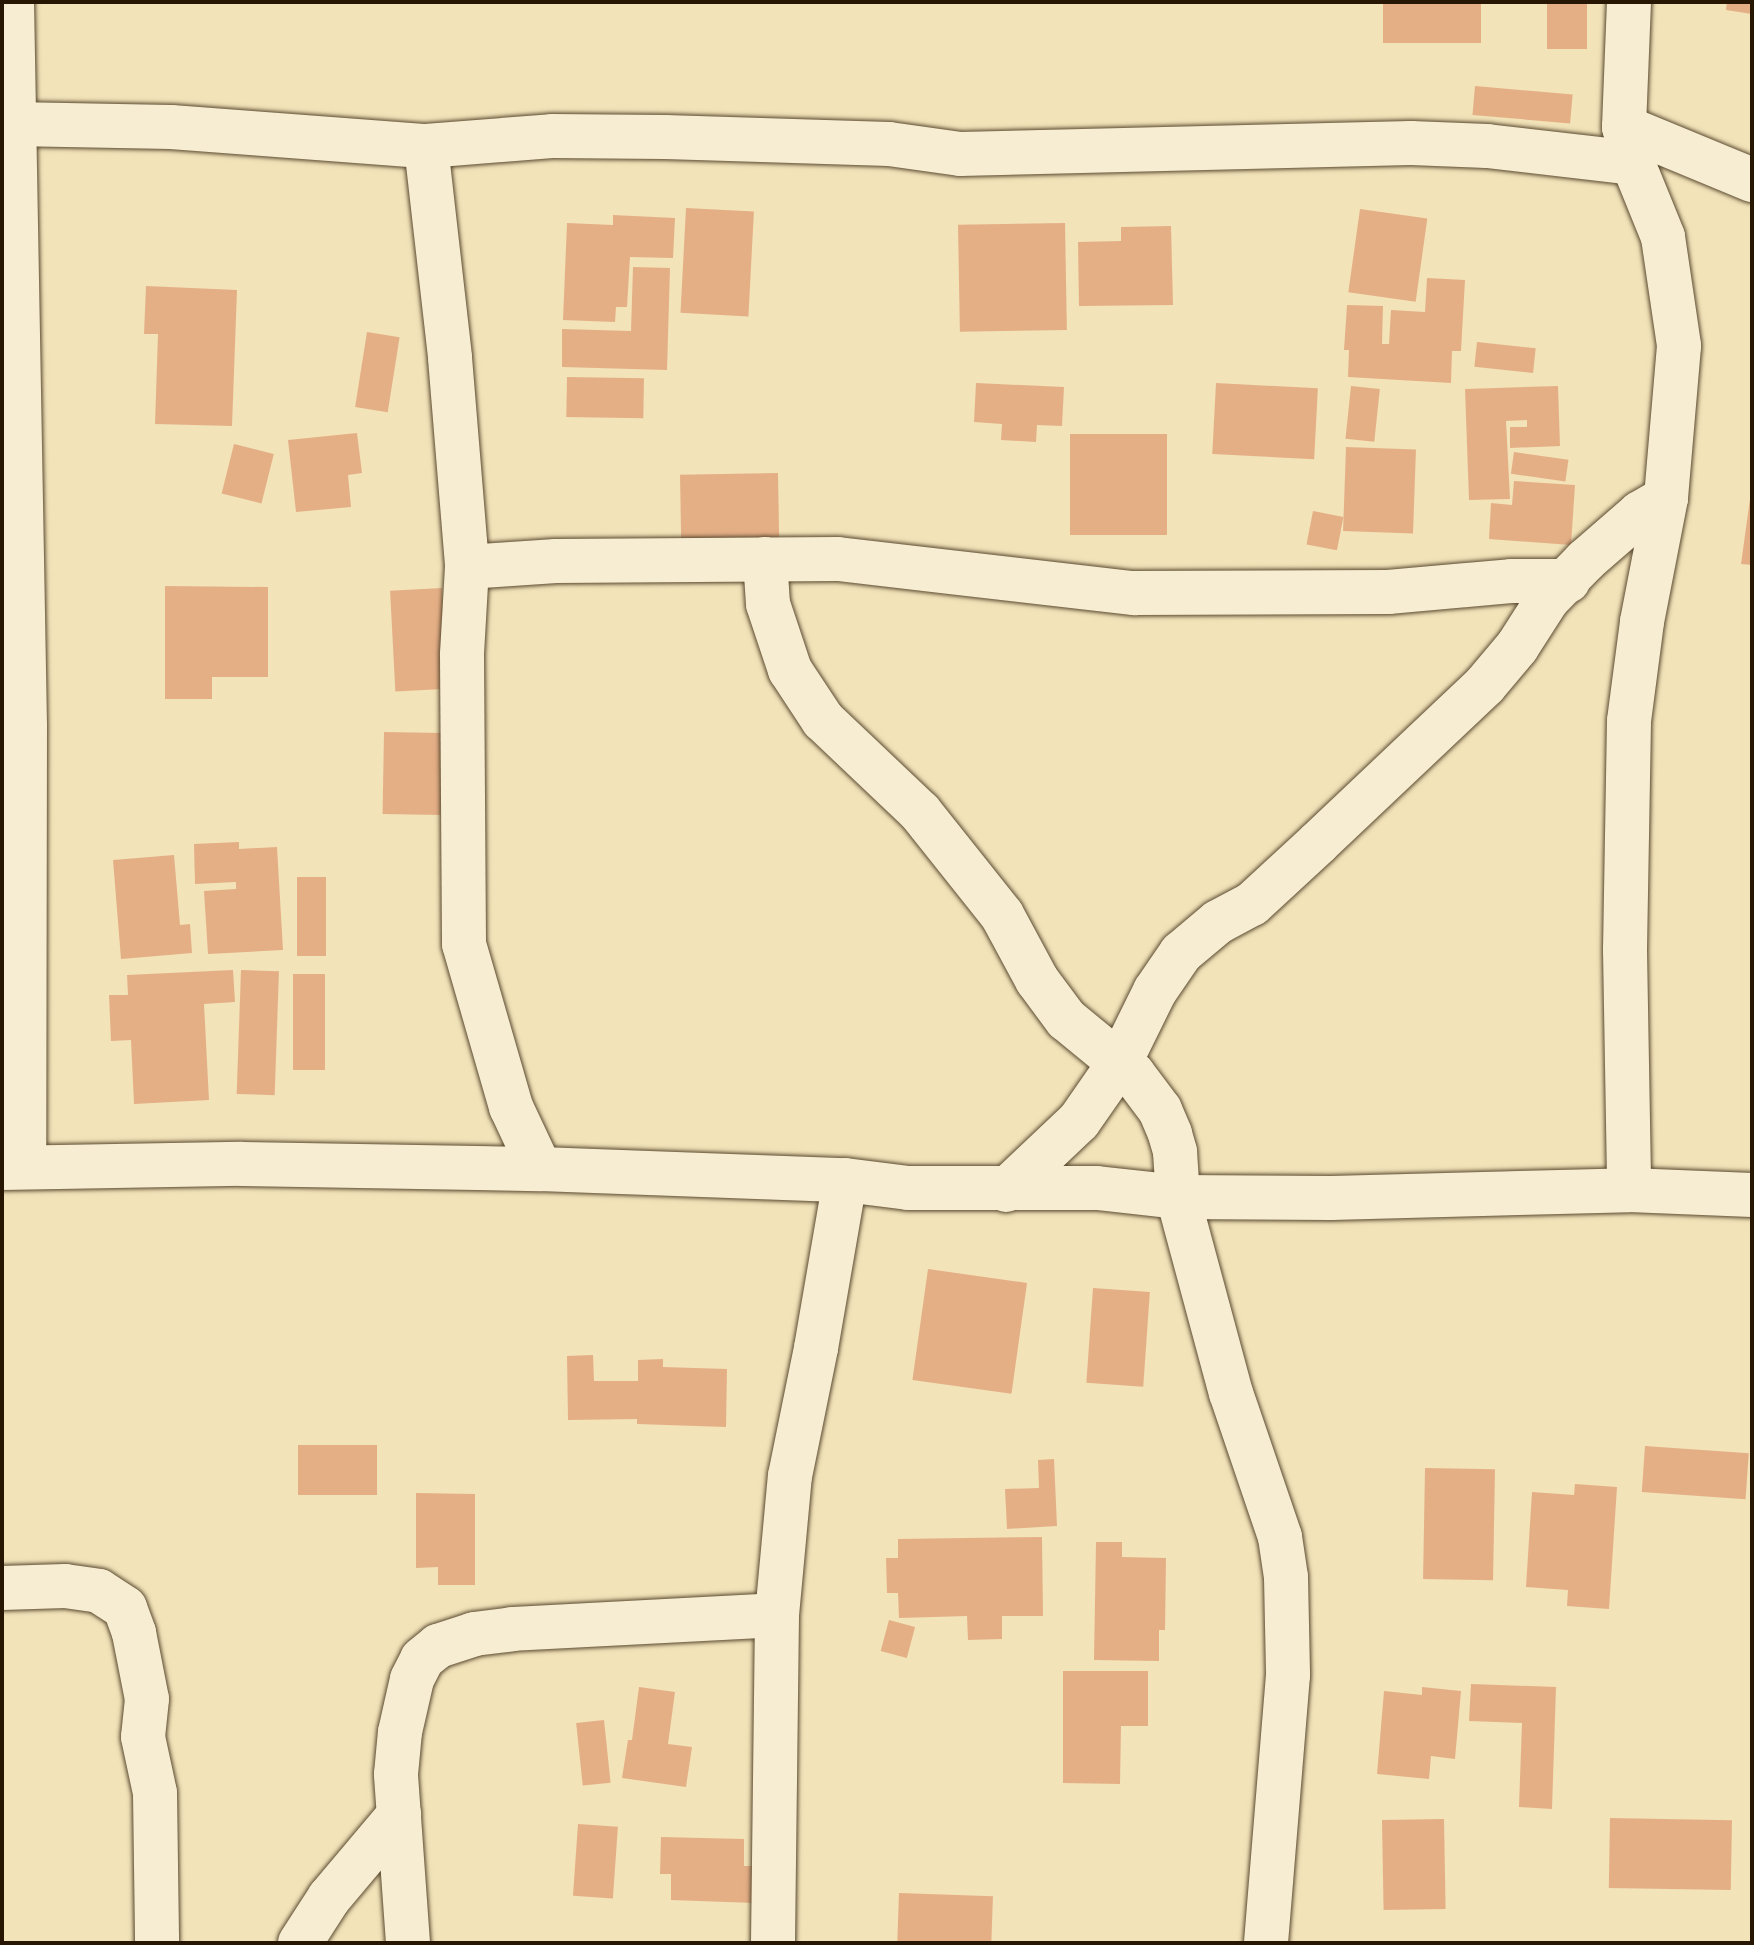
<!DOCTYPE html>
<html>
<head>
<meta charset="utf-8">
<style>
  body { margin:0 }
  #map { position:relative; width:1754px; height:1945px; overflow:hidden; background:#f2e3b9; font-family:"IM FELL Double Pica",serif }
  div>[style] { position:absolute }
  .building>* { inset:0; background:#e5af86; transform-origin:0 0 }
  .roads { filter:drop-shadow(0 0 2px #5a4a30) drop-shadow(0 0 2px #5a4a30) }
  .minor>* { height:44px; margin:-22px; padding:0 22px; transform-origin:22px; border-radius:22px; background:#f7edd2 }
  span { translate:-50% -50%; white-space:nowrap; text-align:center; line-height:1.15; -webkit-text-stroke:6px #f7edd2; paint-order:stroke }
  .frame { position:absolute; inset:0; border:4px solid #271702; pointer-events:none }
</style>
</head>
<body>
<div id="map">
  <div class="building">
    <i style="left:1383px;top:2px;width:98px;height:41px"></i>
    <i style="left:1547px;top:2px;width:40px;height:47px"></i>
    <i style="clip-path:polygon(1727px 2px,1752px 2px,1752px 14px,1726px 10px)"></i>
    <i style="left:1475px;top:86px;width:98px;height:29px;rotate:5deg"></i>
    <i style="left:686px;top:208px;width:68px;height:105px;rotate:3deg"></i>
    <i style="left:1360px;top:209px;width:68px;height:84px;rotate:8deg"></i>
    <i style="clip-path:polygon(613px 215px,675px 218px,673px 258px,630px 257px,627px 307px,616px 307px,615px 322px,563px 320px,567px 223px,613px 225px)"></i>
    <i style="left:1065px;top:223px;width:107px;height:107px;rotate:89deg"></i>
    <i style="clip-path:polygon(1171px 226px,1173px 305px,1079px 306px,1078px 242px,1121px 241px,1121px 227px)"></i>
    <i style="clip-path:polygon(633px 267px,670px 268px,667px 370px,562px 367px,562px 329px,631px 331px)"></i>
    <i style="clip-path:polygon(1427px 278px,1465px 280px,1461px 351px,1452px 351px,1451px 383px,1348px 377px,1349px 350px,1344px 350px,1347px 305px,1383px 306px,1382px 344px,1389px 344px,1391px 310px,1425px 312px)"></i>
    <i style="clip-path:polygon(146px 286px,237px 290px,232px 426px,155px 424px,158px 334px,144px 334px)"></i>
    <i style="left:367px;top:332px;width:33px;height:76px;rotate:9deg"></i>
    <i style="left:1477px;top:342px;width:59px;height:25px;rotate:6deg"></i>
    <i style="left:567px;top:377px;width:77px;height:40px;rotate:1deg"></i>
    <i style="clip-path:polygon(976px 383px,1064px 387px,1062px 426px,1037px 425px,1036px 442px,1001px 440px,1002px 424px,974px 422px)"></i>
    <i style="left:1216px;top:383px;width:102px;height:71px;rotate:3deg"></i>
    <i style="left:1351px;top:386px;width:29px;height:53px;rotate:6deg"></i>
    <i style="clip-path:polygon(1558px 386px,1560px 446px,1510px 448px,1510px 427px,1527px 427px,1527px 420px,1506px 421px,1510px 499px,1469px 500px,1465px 389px)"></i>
    <i style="clip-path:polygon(357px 433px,362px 473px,348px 475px,351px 507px,296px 512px,288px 440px)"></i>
    <i style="left:1070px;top:434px;width:97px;height:101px"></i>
    <i style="left:234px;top:444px;width:41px;height:51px;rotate:14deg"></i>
    <i style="left:1346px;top:447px;width:70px;height:84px;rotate:2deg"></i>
    <i style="left:1514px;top:452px;width:55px;height:22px;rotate:8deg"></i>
    <i style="left:778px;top:473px;width:64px;height:98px;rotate:89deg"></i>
    <i style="clip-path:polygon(1514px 481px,1575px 485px,1571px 545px,1489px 539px,1491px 503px,1512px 505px)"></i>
    <i style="clip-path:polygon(1750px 499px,1752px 499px,1752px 565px,1741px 564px)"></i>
    <i style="left:1313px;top:511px;width:31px;height:34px;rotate:11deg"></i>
    <i style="clip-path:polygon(165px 586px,268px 587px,268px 677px,212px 677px,212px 699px,165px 699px)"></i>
    <i style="left:442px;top:588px;width:101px;height:52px;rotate:87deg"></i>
    <i style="left:384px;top:732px;width:58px;height:82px;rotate:1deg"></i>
    <i style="clip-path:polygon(239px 842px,239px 849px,277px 847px,283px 950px,208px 954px,204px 891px,236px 889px,236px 882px,195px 884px,194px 844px)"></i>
    <i style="clip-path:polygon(174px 855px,180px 925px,190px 924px,192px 953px,121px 959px,113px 860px)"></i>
    <i style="left:297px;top:877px;width:29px;height:79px"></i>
    <i style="clip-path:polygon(233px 970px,235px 1002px,204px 1004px,209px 1100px,134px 1104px,131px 1040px,111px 1041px,109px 995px,128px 995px,127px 975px)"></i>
    <i style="left:241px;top:970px;width:38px;height:124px;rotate:2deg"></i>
    <i style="left:293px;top:974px;width:32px;height:96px"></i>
    <i style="left:928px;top:1269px;width:100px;height:112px;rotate:8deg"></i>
    <i style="left:1093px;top:1288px;width:57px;height:95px;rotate:4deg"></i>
    <i style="clip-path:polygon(593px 1355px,594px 1381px,638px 1381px,638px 1360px,663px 1359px,663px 1367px,727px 1369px,726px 1427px,637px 1424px,637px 1419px,568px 1420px,567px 1356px)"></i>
    <i style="left:377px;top:1445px;width:50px;height:79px;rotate:90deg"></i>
    <i style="left:1645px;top:1446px;width:104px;height:46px;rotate:4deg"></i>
    <i style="clip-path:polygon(1054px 1459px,1057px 1526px,1007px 1529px,1005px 1489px,1039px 1488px,1038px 1460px)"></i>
    <i style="left:1425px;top:1468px;width:70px;height:111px;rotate:1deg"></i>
    <i style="clip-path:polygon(1575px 1484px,1617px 1487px,1609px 1609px,1567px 1606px,1568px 1590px,1526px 1587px,1532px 1492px,1574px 1495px)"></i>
    <i style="clip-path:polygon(416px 1493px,475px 1494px,475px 1585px,438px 1585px,438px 1567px,416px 1568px)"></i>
    <i style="clip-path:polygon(1042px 1537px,1043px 1616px,1002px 1616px,1002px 1639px,968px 1640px,967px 1616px,899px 1618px,898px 1593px,887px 1593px,886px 1558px,898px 1558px,898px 1539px)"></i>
    <i style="clip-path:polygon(1096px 1542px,1122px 1542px,1122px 1557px,1166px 1558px,1165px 1630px,1159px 1630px,1159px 1661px,1094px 1660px)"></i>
    <i style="left:889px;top:1620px;width:27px;height:32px;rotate:15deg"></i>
    <i style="clip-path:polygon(1063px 1671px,1148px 1671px,1148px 1726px,1121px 1726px,1120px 1784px,1063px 1783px)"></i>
    <i style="clip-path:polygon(1471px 1684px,1556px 1687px,1552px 1809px,1519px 1807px,1522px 1723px,1469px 1721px)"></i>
    <i style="clip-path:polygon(639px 1687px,675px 1692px,668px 1744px,692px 1747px,686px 1787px,622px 1778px,628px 1740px,632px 1740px)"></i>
    <i style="clip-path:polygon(1422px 1687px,1461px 1691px,1455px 1759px,1431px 1756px,1429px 1779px,1377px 1774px,1384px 1691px,1422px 1695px)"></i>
    <i style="left:604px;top:1720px;width:63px;height:28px;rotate:84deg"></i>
    <i style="left:1610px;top:1818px;width:122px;height:70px;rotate:1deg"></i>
    <i style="left:1444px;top:1819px;width:90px;height:62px;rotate:89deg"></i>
    <i style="left:578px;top:1824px;width:40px;height:72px;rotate:4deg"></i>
    <i style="clip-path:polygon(661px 1837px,744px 1839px,744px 1866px,756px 1866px,755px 1903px,671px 1900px,671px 1874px,660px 1874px)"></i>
    <i style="left:899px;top:1893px;width:94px;height:50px;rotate:2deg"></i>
  </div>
  <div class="roads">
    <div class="minor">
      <i style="left:12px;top:2px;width:725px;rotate:88.97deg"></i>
      <i style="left:25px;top:727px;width:440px;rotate:90.1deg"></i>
      <i style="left:1629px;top:2px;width:125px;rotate:92.3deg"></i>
      <i style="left:1624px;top:127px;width:37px;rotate:76deg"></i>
      <i style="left:1633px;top:163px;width:80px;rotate:67.9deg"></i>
      <i style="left:1663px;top:237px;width:110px;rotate:81.6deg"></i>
      <i style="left:1679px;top:346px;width:153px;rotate:94.9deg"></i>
      <i style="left:1666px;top:498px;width:126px;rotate:101deg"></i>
      <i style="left:1642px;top:622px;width:100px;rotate:97.5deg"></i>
      <i style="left:1629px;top:721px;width:229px;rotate:91deg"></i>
      <i style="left:1625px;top:950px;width:240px;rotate:89deg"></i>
      <i style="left:13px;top:124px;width:158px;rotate:1.1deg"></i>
      <i style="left:171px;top:127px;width:256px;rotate:4.3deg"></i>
      <i style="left:426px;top:146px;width:126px;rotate:-4.5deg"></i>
      <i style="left:552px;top:136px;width:113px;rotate:0.5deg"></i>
      <i style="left:665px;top:137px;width:224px;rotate:1.8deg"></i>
      <i style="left:889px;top:144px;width:72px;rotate:8deg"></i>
      <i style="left:960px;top:154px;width:451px;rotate:-1.4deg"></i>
      <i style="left:1411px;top:143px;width:76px;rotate:2.3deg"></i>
      <i style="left:1487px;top:146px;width:147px;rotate:6.6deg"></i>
      <i style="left:1624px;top:127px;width:139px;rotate:22.5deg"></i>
      <i style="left:426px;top:146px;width:213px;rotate:83.5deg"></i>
      <i style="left:450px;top:358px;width:210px;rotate:85.3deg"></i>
      <i style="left:467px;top:567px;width:88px;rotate:93.3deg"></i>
      <i style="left:462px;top:655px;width:289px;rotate:89.6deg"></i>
      <i style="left:464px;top:944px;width:170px;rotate:73.9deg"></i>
      <i style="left:511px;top:1107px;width:68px;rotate:64.9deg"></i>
      <i style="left:765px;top:559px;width:45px;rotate:86.2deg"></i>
      <i style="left:768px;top:604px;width:70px;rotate:71.6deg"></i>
      <i style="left:790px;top:670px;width:60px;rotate:56.6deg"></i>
      <i style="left:823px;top:720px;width:134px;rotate:43.5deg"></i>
      <i style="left:920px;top:812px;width:132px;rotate:51.5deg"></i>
      <i style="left:1002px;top:915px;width:74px;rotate:61.7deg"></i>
      <i style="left:1037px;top:980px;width:49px;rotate:53.4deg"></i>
      <i style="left:1066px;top:1019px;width:87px;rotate:39.4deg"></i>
      <i style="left:1133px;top:1074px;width:45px;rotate:53.1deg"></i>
      <i style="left:1160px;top:1110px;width:26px;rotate:67deg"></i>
      <i style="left:1170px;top:1134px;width:19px;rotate:74deg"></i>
      <i style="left:1175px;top:1152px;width:45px;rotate:86.2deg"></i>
      <i style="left:1178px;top:1197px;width:203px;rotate:74.9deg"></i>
      <i style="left:1231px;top:1393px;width:152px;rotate:71.2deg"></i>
      <i style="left:1280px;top:1537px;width:40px;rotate:81.5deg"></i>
      <i style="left:1286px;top:1577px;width:98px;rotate:88.8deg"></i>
      <i style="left:1288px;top:1675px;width:269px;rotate:94.7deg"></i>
      <i style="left:467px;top:567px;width:89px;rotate:-3.9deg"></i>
      <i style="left:556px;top:561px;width:282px;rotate:-0.4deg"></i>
      <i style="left:838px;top:559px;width:298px;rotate:6.6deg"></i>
      <i style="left:1134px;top:593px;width:254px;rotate:-0.2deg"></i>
      <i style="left:1388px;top:592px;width:123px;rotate:-5.1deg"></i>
      <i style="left:1511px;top:581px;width:57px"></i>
      <i style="left:2px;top:1168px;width:240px;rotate:-1deg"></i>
      <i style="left:242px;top:1164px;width:298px;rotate:1deg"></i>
      <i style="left:540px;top:1169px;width:305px;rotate:2.1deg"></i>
      <i style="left:845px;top:1180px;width:64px;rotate:7.2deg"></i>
      <i style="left:908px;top:1188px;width:189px"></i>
      <i style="left:1097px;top:1188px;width:81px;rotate:6.3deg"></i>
      <i style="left:1178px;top:1197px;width:153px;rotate:0.4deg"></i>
      <i style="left:1331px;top:1198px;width:298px;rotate:-1.5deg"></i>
      <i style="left:1629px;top:1190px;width:123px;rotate:2.3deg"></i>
      <i style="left:1006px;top:1190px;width:100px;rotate:-43.4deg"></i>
      <i style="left:1079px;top:1121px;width:72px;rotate:-55.2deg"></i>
      <i style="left:1120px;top:1062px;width:79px;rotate:-63.8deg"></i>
      <i style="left:1155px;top:991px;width:46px;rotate:-55.6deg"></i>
      <i style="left:1181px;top:953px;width:48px;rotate:-40deg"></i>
      <i style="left:1218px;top:922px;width:38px;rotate:-28deg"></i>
      <i style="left:1252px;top:904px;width:90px;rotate:-42.7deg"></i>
      <i style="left:1318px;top:843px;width:230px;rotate:-43.4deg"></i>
      <i style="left:1485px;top:685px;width:50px;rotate:-49.9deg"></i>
      <i style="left:1517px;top:647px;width:56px;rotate:-57.4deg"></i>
      <i style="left:1547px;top:600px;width:56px;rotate:-45.7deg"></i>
      <i style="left:1586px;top:560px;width:72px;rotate:-41deg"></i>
      <i style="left:1640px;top:513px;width:30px;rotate:-30deg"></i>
      <i style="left:2px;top:1588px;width:63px;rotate:-1.8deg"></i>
      <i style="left:65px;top:1586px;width:34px;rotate:8deg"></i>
      <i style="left:99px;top:1591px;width:31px;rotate:33deg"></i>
      <i style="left:125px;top:1608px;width:27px;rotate:70deg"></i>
      <i style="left:134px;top:1633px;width:67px;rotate:78.9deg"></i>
      <i style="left:147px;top:1699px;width:38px;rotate:96deg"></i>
      <i style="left:143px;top:1737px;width:57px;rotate:77.9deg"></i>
      <i style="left:155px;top:1793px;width:150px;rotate:89.2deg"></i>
      <i style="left:300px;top:1943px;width:54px;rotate:-57.2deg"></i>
      <i style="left:329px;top:1898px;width:109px;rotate:-49.9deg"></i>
      <i style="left:408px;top:1943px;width:169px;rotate:-94.1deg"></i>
      <i style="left:396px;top:1774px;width:42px;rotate:-84.6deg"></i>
      <i style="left:400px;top:1732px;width:54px;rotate:-77.2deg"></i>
      <i style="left:412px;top:1679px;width:22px;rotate:-63deg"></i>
      <i style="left:422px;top:1659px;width:21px;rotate:-39deg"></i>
      <i style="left:438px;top:1646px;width:38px;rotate:-18deg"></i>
      <i style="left:474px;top:1634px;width:38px;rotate:-7deg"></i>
      <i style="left:512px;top:1629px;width:265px;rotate:-3deg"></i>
      <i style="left:773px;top:1943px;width:328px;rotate:-89.3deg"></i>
      <i style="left:777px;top:1615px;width:140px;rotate:-84.7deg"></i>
      <i style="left:790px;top:1476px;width:131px;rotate:-78.5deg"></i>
      <i style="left:816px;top:1348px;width:170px;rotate:-80.2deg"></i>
    </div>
  </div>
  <div class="frame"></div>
</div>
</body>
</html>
